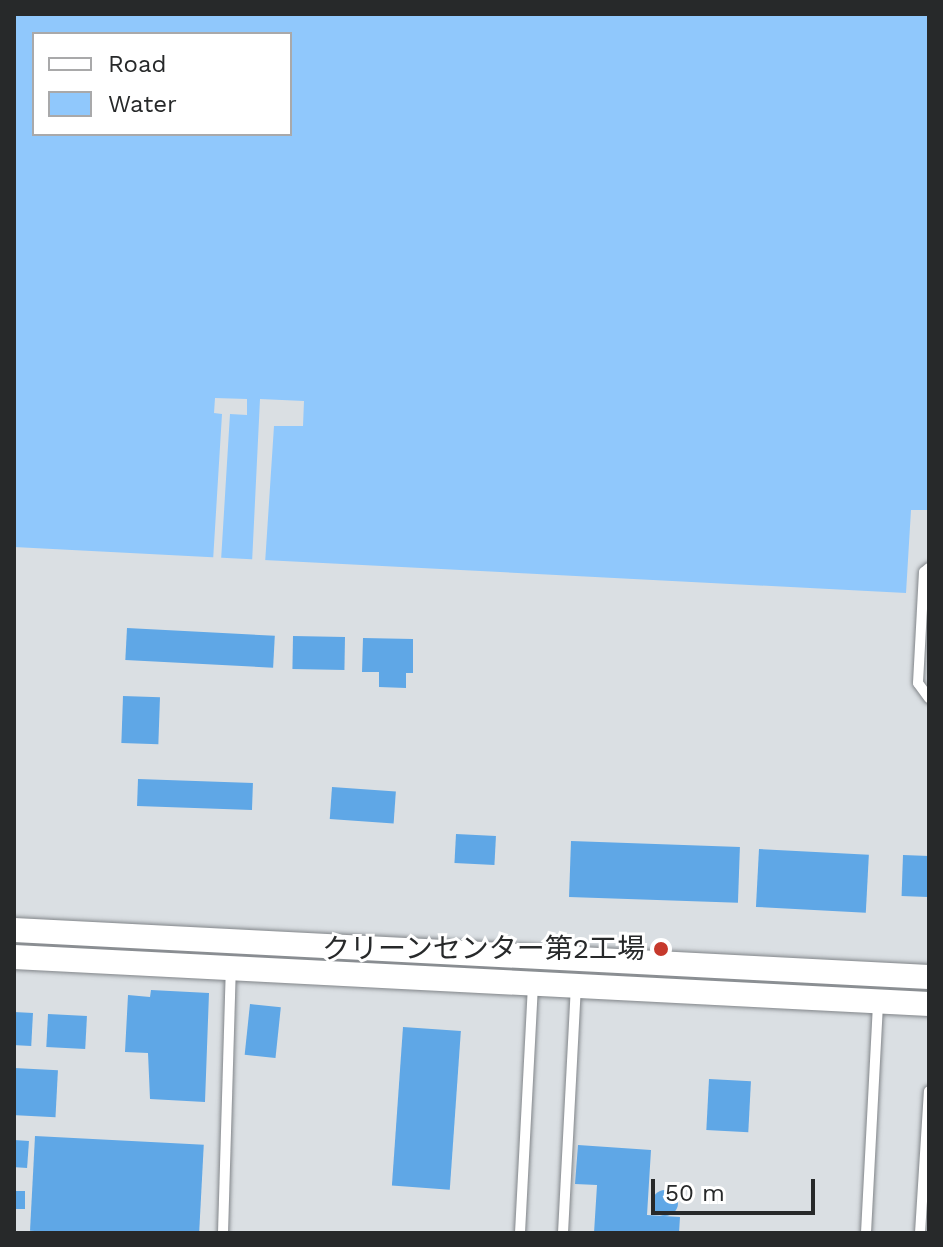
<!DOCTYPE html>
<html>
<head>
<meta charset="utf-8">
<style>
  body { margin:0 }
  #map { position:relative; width:943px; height:1247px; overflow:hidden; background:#dadfe3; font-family:"Work Sans","Noto Sans JP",sans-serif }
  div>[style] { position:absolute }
  .water>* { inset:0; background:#90c8fc }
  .pier>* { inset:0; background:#dadfe3 }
  .building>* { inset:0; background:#5fa7e6; transform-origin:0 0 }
  .round { border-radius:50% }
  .roads { filter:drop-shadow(0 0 2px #818589) drop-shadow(0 0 2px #818589) }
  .service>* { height:10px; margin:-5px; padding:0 5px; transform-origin:5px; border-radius:5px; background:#fff }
  .tertiary>* { height:24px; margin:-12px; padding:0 12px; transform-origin:12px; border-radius:12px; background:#fff }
  .dots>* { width:22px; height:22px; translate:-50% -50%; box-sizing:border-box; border:4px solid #fff; border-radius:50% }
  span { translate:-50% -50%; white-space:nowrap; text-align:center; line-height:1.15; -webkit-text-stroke:6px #fff; paint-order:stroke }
  .poi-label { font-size:28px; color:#27292a }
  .right { translate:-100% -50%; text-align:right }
  .frame { position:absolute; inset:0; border:16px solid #27292a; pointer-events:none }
  .legend { position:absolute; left:32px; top:32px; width:260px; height:104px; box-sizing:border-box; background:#fff; border:2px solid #a9a9aa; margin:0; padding:10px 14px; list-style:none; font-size:24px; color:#27292a }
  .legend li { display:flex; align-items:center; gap:16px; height:40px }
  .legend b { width:40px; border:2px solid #a9a9aa }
  .scale { position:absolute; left:651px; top:1179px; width:164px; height:36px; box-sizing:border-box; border:4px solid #27292a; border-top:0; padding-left:10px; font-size:24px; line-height:28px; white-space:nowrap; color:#27292a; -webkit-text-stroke:6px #fff; paint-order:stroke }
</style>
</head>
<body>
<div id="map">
  <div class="water">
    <i style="clip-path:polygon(evenodd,14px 14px,929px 14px,929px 510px,911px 510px,906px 593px,14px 547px,14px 14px,34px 34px,290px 34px,290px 134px,34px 134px,34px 34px)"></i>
  </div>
  <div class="pier">
    <i style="clip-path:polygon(215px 398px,247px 399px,247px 415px,230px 414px,221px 561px,213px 561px,222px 414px,214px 413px)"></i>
    <i style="clip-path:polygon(260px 399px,304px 401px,303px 426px,274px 426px,265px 564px,252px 563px)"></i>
  </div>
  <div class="building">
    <i style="left:127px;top:628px;width:148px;height:32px;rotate:3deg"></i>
    <i style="left:293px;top:636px;width:52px;height:33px;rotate:1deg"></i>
    <i style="clip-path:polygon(363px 638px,413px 639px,413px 673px,406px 673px,406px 688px,379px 687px,379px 672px,362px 672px)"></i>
    <i style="left:123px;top:696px;width:37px;height:47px;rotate:2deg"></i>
    <i style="left:138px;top:779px;width:115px;height:27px;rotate:2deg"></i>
    <i style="left:332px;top:787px;width:64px;height:32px;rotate:4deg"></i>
    <i style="left:456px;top:834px;width:40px;height:29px;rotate:3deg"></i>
    <i style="left:571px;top:841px;width:169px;height:56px;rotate:2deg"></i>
    <i style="left:759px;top:849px;width:110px;height:58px;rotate:3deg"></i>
    <i style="left:903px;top:855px;width:26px;height:41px;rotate:2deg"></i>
    <i style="clip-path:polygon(151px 990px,209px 993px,205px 1102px,150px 1099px,148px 1053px,125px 1052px,128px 995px,150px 997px)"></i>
    <i style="left:250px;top:1004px;width:31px;height:51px;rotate:6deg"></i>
    <i style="left:14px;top:1012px;width:19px;height:33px;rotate:3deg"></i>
    <i style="left:48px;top:1014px;width:39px;height:33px;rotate:3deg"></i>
    <i style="left:403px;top:1027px;width:58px;height:159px;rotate:4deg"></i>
    <i style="left:14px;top:1068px;width:44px;height:47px;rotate:3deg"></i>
    <i style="left:709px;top:1079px;width:42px;height:51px;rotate:3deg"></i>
    <i style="left:35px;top:1136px;width:169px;height:95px;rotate:3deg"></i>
    <i style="left:14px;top:1140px;width:15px;height:27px;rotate:4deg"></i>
    <i style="clip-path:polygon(578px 1145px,651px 1150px,647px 1215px,680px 1217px,679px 1233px,594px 1233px,597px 1185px,575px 1184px)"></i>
    <i class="round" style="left:652px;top:1190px;width:26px;height:26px"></i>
    <i style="left:14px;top:1191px;width:11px;height:18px"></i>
  </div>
  <div class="roads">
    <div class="service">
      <i style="left:929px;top:568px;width:6px;rotate:141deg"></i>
      <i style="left:924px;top:572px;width:111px;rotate:93.1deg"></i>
      <i style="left:918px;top:683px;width:19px;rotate:54deg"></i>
      <i style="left:223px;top:1233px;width:265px;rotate:-88.3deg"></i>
      <i style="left:520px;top:1233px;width:248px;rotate:-87deg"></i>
      <i style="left:563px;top:1233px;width:246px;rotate:-87deg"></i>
      <i style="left:866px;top:1233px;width:230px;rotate:-87deg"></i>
      <i style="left:920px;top:1233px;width:142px;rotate:-86.4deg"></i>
    </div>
    <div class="tertiary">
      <i style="left:14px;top:930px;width:916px;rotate:2.94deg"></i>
      <i style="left:14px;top:957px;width:916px;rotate:2.94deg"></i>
    </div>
  </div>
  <div class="dots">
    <i style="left:661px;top:949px;background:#c6392c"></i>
  </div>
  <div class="poi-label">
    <span class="right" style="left:645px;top:949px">クリーンセンター第2工場</span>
  </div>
  <div class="frame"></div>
  <ul class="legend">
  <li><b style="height:10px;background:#fff"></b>Road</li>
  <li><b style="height:22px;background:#90c8fc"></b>Water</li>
  </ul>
  <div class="scale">50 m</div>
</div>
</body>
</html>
